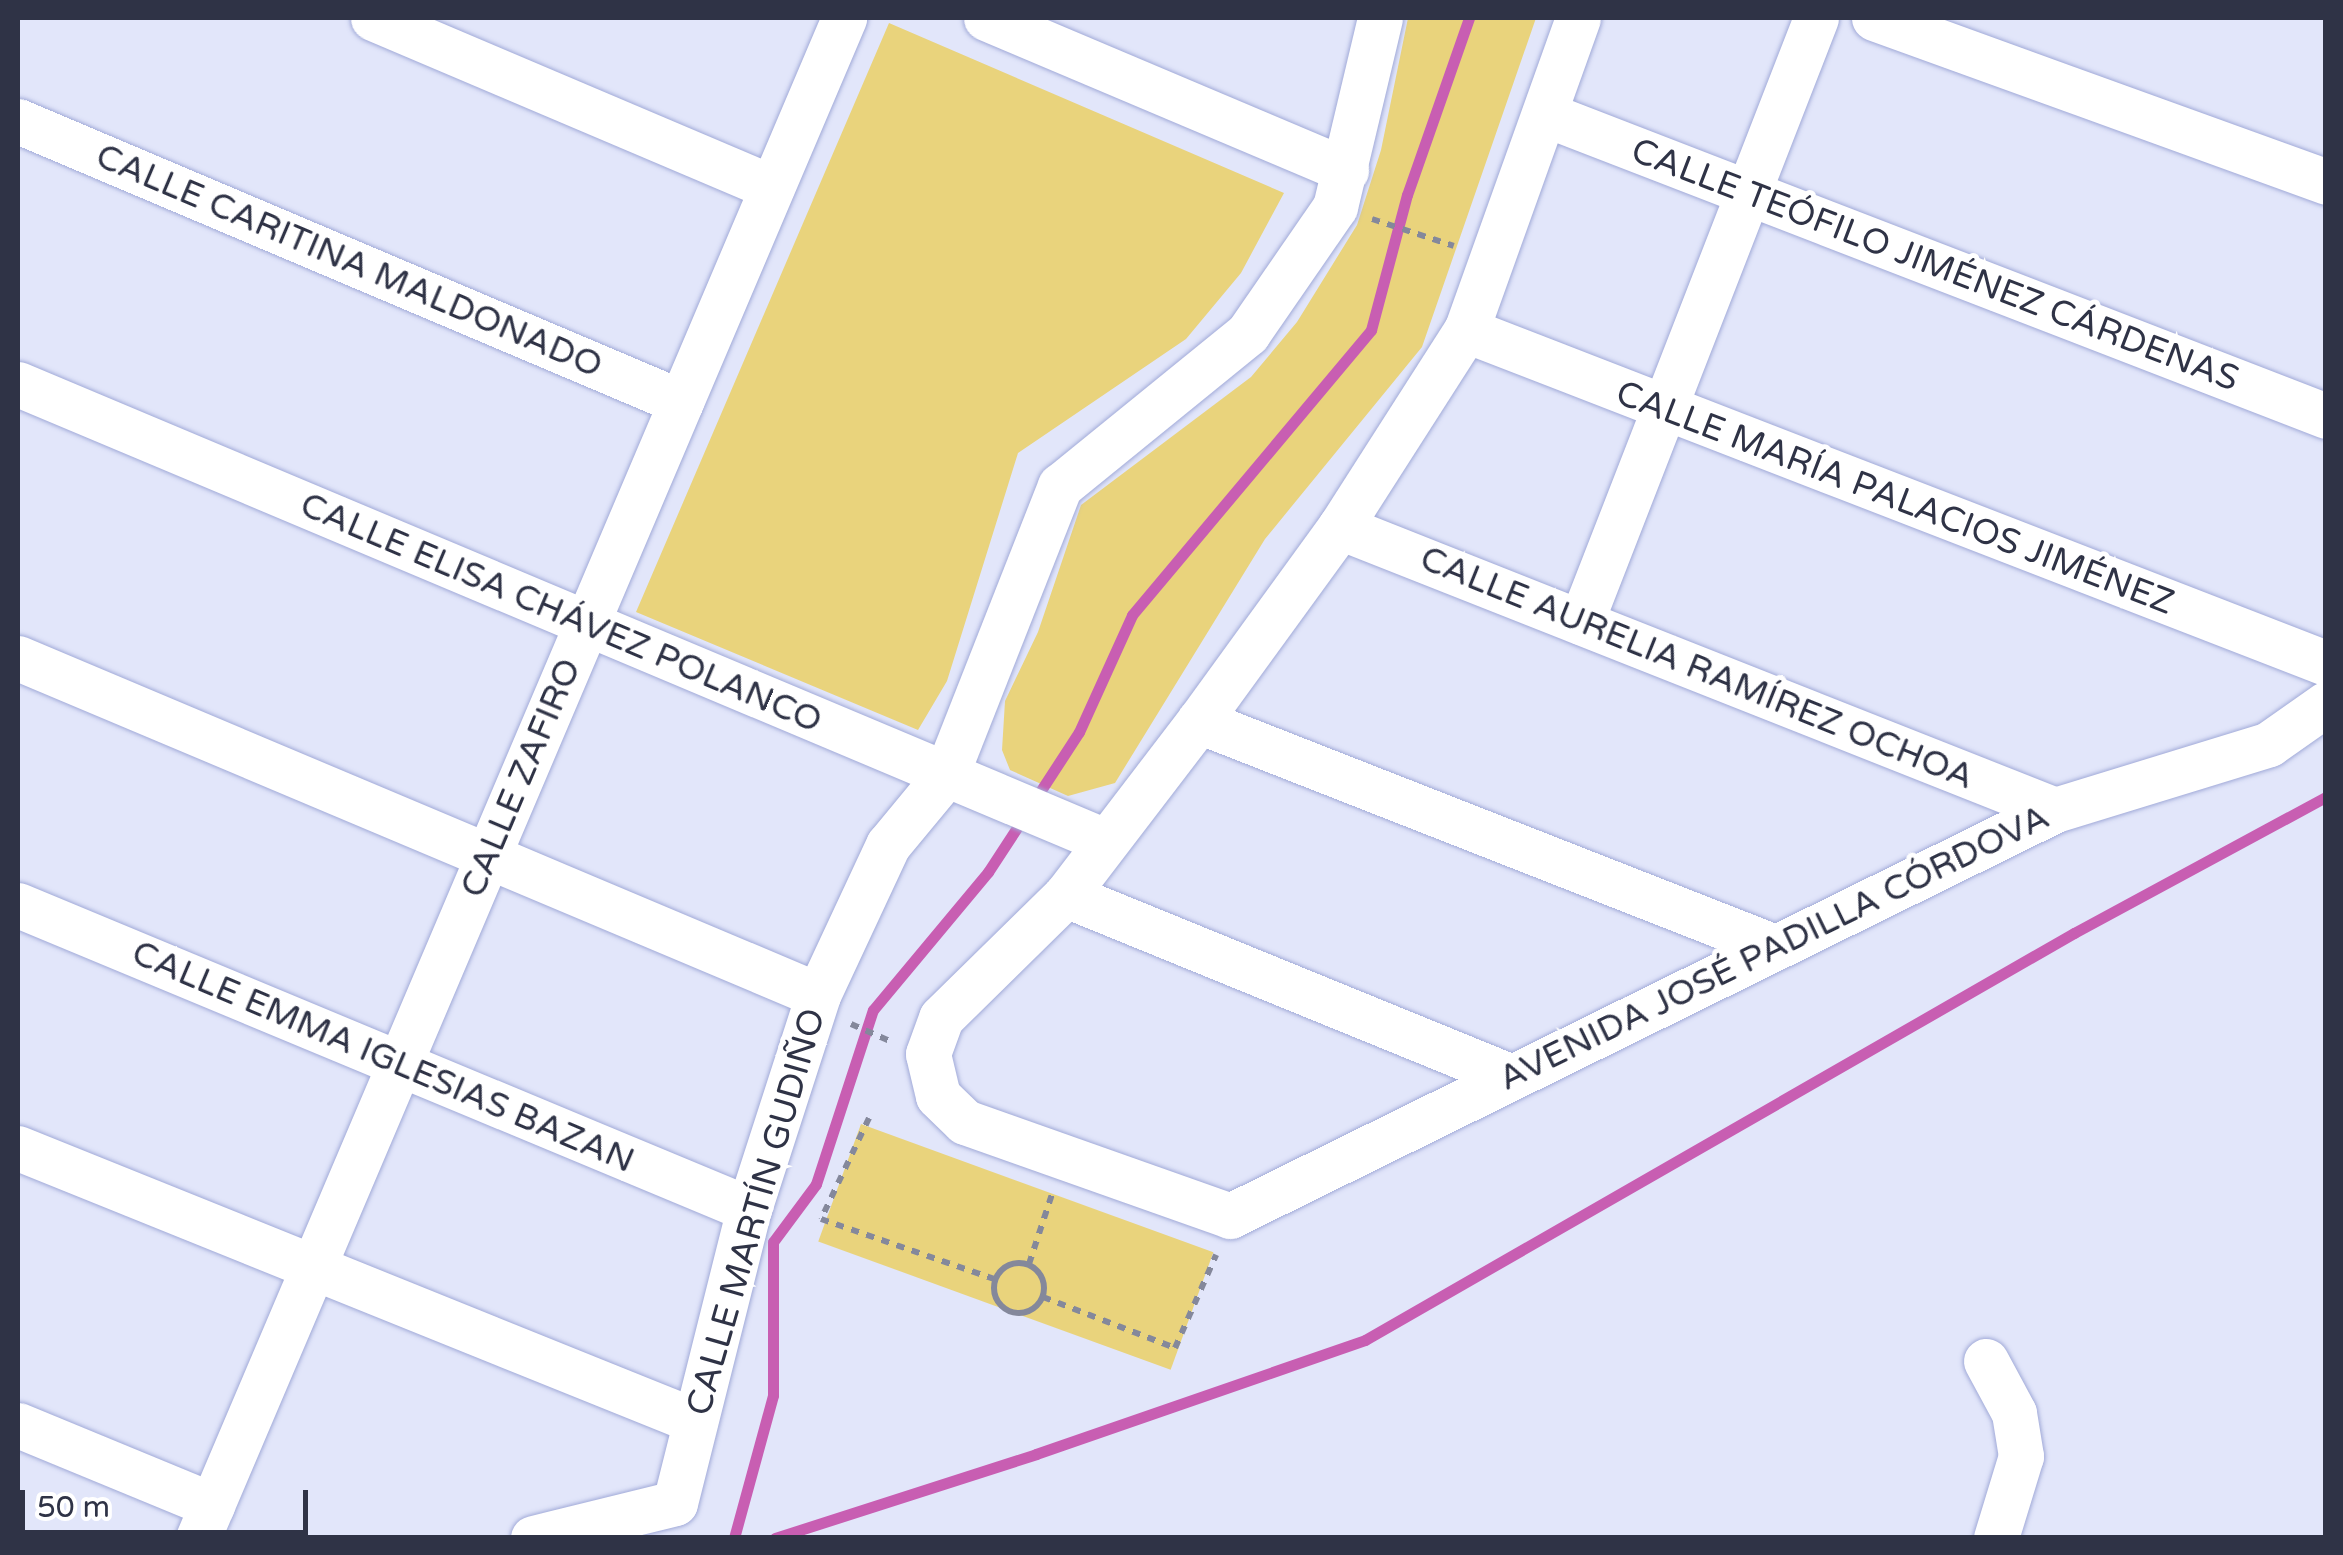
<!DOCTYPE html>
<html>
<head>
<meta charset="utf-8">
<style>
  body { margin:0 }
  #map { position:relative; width:2343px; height:1555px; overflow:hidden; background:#e2e6fa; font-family:"Varela Round",sans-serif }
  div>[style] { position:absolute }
  .green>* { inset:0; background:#e9d37c; transform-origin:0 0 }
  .stream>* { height:11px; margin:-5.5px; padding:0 5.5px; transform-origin:5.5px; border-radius:5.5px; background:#c85eb2 }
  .path>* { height:6px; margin-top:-3px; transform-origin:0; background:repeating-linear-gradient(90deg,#84889b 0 8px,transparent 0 16px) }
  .path>.ring { margin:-3px; padding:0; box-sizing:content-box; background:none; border:6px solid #84889b; border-radius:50% }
  .roads { filter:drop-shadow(0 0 2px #a1aad8) drop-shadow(0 0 2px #a1aad8) }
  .minor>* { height:45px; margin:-22.5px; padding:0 22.5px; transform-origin:22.5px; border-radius:22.5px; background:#fff }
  span { translate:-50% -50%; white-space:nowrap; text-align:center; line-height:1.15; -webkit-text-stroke:10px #fff; paint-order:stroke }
  .street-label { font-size:35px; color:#2f3346 }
  .frame { position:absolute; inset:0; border:20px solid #2f3346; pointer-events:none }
  .scale { position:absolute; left:20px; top:1490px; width:288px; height:45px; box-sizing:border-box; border:5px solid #2f3346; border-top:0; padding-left:12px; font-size:30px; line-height:35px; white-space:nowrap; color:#2f3346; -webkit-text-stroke:8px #fff; paint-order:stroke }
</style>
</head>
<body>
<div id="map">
  <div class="green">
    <i style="clip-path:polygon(1408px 18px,1536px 18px,1422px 347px,1265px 539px,1115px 783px,1068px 796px,1010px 770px,1002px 750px,1005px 701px,1038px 632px,1081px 505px,1251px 377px,1297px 322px,1357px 225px,1381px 150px)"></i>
    <i style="clip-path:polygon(889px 23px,1284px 193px,1241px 273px,1186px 339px,1018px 453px,947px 681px,918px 730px,636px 612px)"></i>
    <i style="left:861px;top:1124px;width:375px;height:125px;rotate:20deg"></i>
  </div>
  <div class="stream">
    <i style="left:1034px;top:801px;width:82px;rotate:-56.9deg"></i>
    <i style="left:1079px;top:732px;width:128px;rotate:-65.6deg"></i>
    <i style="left:1132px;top:615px;width:372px;rotate:-50deg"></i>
    <i style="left:1371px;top:330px;width:140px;rotate:-75.1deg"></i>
    <i style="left:1407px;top:195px;width:188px;rotate:-70.7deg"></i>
    <i style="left:734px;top:1538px;width:148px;rotate:-74.7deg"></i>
    <i style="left:773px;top:1395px;width:153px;rotate:-90deg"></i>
    <i style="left:773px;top:1242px;width:72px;rotate:-53.4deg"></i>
    <i style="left:816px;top:1184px;width:183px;rotate:-71.9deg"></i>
    <i style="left:873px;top:1010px;width:180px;rotate:-50.2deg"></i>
    <i style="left:988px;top:872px;width:66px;rotate:-56.8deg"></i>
    <i style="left:775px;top:1538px;width:274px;rotate:-17.8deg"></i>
    <i style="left:1036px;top:1454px;width:348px;rotate:-19.1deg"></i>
    <i style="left:1365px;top:1340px;width:818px;rotate:-29.86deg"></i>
    <i style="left:2074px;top:933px;width:286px;rotate:-28.4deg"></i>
  </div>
  <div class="path">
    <i style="left:1372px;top:219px;width:86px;rotate:18.2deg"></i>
    <i style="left:851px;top:1024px;width:43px;rotate:23.6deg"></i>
    <i style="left:869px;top:1118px;width:112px;rotate:115.4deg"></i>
    <i style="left:821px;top:1219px;width:183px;rotate:19.1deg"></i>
    <i class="ring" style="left:994px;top:1263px;width:44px;height:44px"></i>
    <i style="left:1029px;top:1264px;width:74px;rotate:-71.8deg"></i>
    <i style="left:1043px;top:1297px;width:142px;rotate:21.1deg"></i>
    <i style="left:1175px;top:1348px;width:102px;rotate:-66.2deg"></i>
  </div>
  <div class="roads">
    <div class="minor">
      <i style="left:373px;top:18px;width:433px;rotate:23deg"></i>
      <i style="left:986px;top:18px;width:391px;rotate:22.9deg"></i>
      <i style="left:1578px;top:18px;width:331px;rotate:109.7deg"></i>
      <i style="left:1466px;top:330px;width:234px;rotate:122.6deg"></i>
      <i style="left:1340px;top:527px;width:240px;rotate:126deg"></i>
      <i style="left:1199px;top:721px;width:219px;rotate:127.4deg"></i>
      <i style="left:1066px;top:895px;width:175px;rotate:135.5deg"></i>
      <i style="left:941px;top:1018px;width:38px;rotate:110deg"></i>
      <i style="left:928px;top:1054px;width:43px;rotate:76.6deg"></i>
      <i style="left:938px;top:1096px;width:37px;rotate:44deg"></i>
      <i style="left:965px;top:1122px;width:281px;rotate:19.5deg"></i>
      <i style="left:1230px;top:1216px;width:919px;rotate:-26.2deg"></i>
      <i style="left:2055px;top:810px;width:224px;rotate:-17.1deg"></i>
      <i style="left:2269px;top:744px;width:70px;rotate:-35.1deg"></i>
      <i style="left:1874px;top:18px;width:481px;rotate:19.9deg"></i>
      <i style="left:1545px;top:114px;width:837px;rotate:21.14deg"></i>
      <i style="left:18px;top:121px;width:720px;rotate:22.97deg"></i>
      <i style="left:1466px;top:330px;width:922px;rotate:21.17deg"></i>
      <i style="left:18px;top:384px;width:1179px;rotate:22.8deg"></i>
      <i style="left:1340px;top:527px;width:769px;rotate:21.59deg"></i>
      <i style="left:1581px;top:622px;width:648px;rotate:-68.74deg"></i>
      <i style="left:18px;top:658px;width:868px;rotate:22.84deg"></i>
      <i style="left:1199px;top:721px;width:619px;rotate:21.42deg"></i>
      <i style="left:1066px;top:895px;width:481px;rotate:22.2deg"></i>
      <i style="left:18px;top:905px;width:792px;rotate:22.58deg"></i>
      <i style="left:18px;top:1148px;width:730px;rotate:21.96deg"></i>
      <i style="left:1986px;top:1361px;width:59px;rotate:61.7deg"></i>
      <i style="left:2014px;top:1413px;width:44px;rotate:80.8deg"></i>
      <i style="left:2021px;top:1456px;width:86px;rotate:107deg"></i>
      <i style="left:18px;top:1425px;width:210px;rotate:22.4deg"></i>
      <i style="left:198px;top:1538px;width:1652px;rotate:-66.97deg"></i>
      <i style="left:533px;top:1538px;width:146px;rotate:-13.8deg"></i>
      <i style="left:675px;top:1503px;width:303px;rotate:-75.9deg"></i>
      <i style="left:749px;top:1209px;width:225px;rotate:-72.1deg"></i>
      <i style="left:818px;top:995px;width:166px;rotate:-65deg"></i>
      <i style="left:888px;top:845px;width:91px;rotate:-50.4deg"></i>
      <i style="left:946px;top:775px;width:311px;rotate:-68.5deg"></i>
      <i style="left:1060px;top:486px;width:242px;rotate:-39.1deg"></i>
      <i style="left:1248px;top:333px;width:153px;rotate:-55.4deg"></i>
      <i style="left:1335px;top:207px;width:194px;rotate:-76.6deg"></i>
    </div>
  </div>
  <div class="street-label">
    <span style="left:349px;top:261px;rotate:23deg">CALLE CARITINA MALDONADO</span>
    <span style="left:1935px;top:265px;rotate:21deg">CALLE TEÓFILO JIMÉNEZ CÁRDENAS</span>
    <span style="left:1895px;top:498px;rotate:21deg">CALLE MARÍA PALACIOS JIMÉNEZ</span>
    <span style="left:561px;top:613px;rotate:23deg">CALLE ELISA CHÁVEZ POLANCO</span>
    <span style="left:1697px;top:668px;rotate:22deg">CALLE AURELIA RAMÍREZ OCHOA</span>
    <span style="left:521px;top:778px;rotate:-67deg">CALLE ZAFIRO</span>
    <span style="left:1774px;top:948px;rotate:-26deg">AVENIDA JOSÉ PADILLA CÓRDOVA</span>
    <span style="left:383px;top:1057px;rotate:23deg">CALLE EMMA IGLESIAS BAZAN</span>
    <span style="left:756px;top:1212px;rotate:-74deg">CALLE MARTÍN GUDIÑO</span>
  </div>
  <div class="frame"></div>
  <div class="scale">50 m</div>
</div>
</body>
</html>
